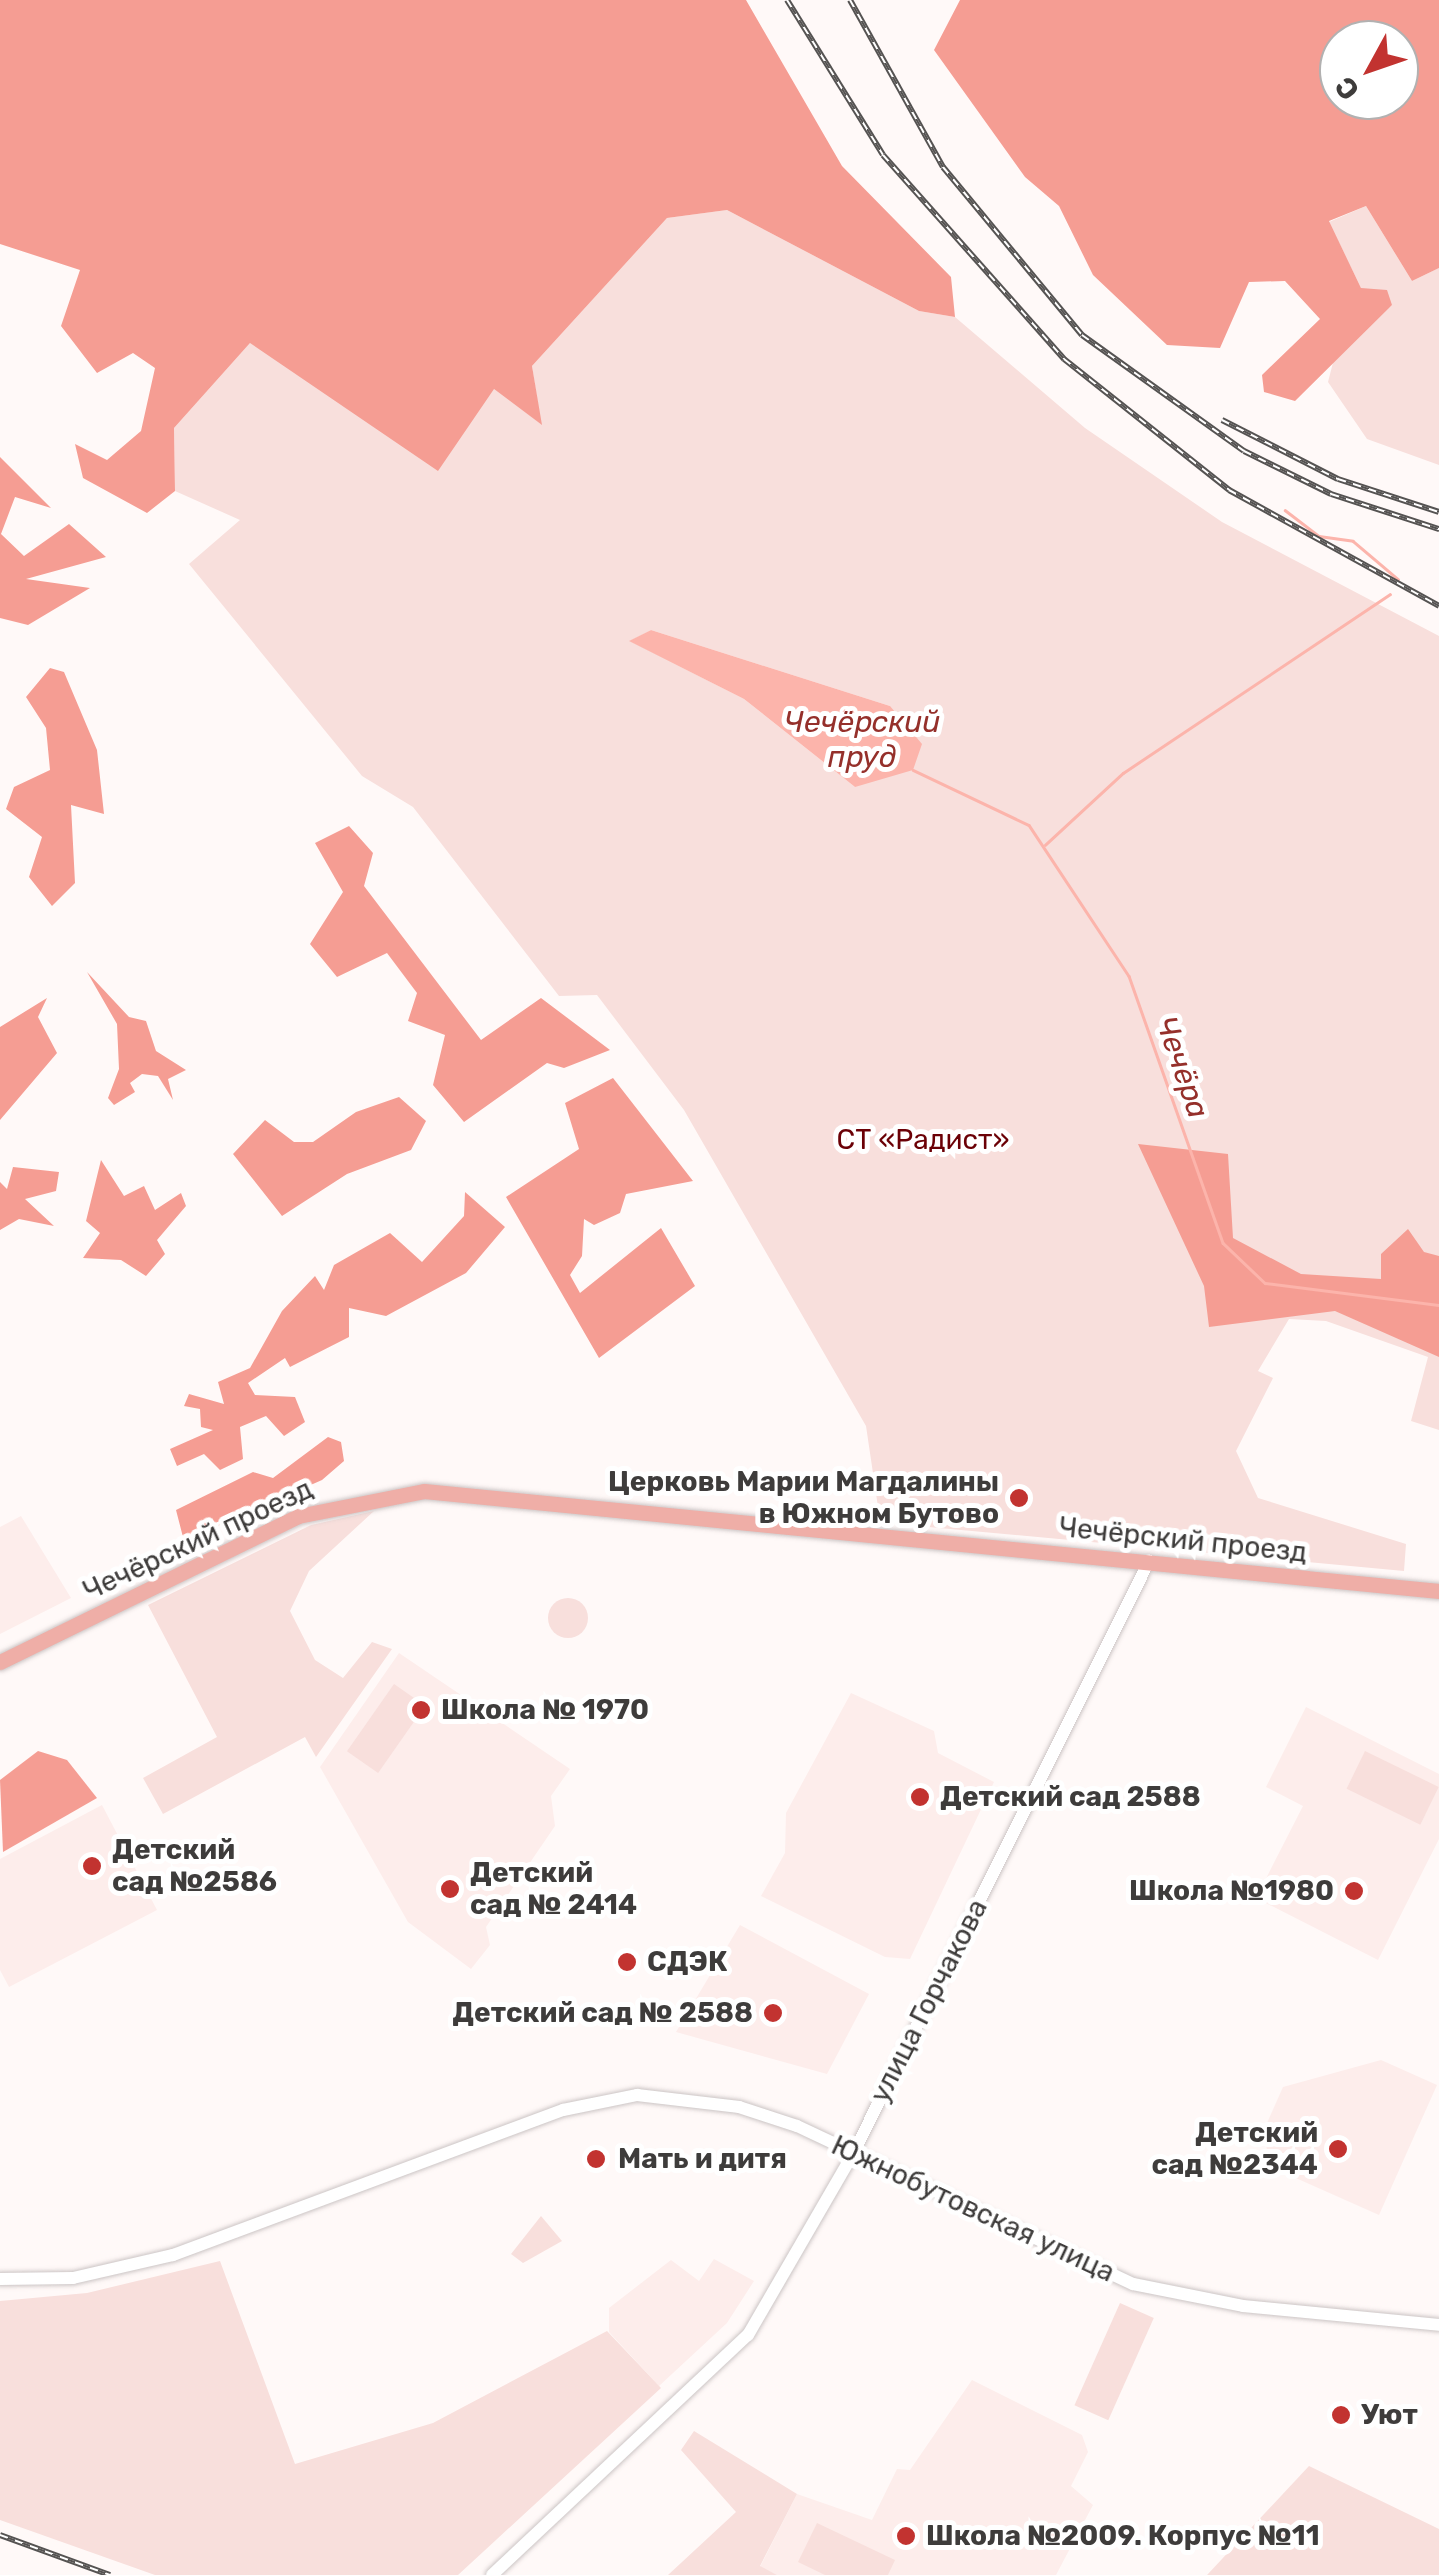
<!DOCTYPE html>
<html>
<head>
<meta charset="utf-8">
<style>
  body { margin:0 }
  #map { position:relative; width:1439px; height:2575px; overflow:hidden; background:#fff9f8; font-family:Rubik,sans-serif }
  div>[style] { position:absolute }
  .built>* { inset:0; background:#fdedeb }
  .green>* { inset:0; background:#f8dfdc; transform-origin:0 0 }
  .round { border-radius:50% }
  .forest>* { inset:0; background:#f59d93 }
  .water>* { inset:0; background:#fcb4ab }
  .stream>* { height:2.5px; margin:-1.25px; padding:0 1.25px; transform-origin:1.25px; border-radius:1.25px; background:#fcb4ab }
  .roads { filter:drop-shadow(0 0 2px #ccc5c5) drop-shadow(0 0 2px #ccc5c5) }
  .minor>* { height:12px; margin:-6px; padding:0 6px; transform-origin:6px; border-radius:6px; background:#fff }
  .major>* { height:15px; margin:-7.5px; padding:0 7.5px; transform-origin:7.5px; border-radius:7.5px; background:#efaea7 }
  .rail>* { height:6px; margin-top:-3px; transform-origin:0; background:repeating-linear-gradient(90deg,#fff 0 8px,#555352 0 16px); box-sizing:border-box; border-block:2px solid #555352 }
  .dots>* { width:28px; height:28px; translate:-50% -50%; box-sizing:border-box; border:5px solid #fff; border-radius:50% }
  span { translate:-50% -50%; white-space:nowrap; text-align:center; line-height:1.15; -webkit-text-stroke:10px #fff; paint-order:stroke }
  .park-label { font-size:28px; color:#6b0006 }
  .poi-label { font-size:28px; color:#3e3c3b; font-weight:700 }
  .right { translate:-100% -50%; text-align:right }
  .left { translate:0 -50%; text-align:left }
  .street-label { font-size:28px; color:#3e3c3b }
  .water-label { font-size:30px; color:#95302b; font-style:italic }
  .north { position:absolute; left:1319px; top:20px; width:100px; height:100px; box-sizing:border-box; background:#fff; border:2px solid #b2b1b1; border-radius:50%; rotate:230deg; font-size:28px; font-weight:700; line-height:40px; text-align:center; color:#3e3c3b }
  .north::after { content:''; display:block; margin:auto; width:35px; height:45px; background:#c23330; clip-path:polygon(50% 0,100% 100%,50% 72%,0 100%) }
</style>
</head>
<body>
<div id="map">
  <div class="built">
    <i style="clip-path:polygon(21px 1516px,71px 1598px,0 1634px,0 1527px)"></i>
    <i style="clip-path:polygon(399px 1653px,570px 1769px,551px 1796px,555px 1826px,486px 1927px,490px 1945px,471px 1969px,408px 1922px,320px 1767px)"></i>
    <i style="clip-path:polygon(851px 1693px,934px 1731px,938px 1753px,994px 1782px,910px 1959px,885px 1957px,761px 1896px,785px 1853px,786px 1813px)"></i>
    <i style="clip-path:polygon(1306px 1707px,1439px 1774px,1439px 1839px,1378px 1960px,1256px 1898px,1303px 1806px,1266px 1787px)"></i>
    <i style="clip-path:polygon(102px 1805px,157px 1910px,9px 1987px,0 1970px,0 1859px)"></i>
    <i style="clip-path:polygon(740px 1925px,869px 1994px,827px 2074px,676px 2032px)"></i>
    <i style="clip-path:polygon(1381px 2060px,1437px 2085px,1379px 2215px,1271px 2167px,1263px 2132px,1283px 2087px)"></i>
    <i style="clip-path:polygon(714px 2259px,754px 2281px,727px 2323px,659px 2386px,609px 2332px,609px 2308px,671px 2260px,699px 2281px)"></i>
    <i style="clip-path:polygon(972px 2380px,1082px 2435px,1088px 2452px,1071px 2486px,1093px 2505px,1056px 2575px,777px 2575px,760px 2567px,797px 2494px,872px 2520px,897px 2469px,910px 2470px)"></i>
  </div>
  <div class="green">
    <i style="clip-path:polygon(1366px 206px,1412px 281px,1439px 268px,1439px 465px,1367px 439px,1328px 382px,1336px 351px,1392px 305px,1361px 288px,1329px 222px)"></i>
    <i style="clip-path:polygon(evenodd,727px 210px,919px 311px,955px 317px,1085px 428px,1222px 522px,1439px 636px,1439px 1430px,1411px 1421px,1428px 1357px,1326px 1321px,1289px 1319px,1258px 1371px,1273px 1378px,1236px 1451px,1258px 1498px,1406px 1544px,1404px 1571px,896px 1524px,896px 1511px,878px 1507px,866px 1426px,684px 1110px,597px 995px,559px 996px,413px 807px,362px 776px,189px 564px,240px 520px,175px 491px,174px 428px,250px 343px,494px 389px,541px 424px,532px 366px,667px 218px,727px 210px,651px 630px,890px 706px,855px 787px,744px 699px,630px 641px,651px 630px)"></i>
    <i style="clip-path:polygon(374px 1511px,309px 1571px,290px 1611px,315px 1660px,343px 1678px,372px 1642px,392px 1649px,316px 1757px,305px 1737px,163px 1814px,143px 1778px,217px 1737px,148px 1605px,311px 1525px)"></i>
    <i class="round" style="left:548px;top:1598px;width:40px;height:40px"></i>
    <i style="left:394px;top:1684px;width:38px;height:82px;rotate:35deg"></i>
    <i style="left:1365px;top:1751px;width:82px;height:42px;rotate:26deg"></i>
    <i style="clip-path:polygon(541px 2216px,562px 2241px,523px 2263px,511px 2254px)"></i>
    <i style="clip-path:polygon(220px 2261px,295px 2464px,433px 2423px,607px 2331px,661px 2388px,458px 2575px,155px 2575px,0 2520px,0 2301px,87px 2293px)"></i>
    <i style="left:1120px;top:2303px;width:37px;height:112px;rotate:24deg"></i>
    <i style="clip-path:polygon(694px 2431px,797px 2494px,760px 2566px,777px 2575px,668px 2575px,736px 2512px,681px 2450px)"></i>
    <i style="clip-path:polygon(1309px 2466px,1439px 2529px,1439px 2575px,1207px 2575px)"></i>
    <i style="clip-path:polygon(817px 2523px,895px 2560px,888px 2575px,825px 2575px,798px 2562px)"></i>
  </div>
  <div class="forest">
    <i style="clip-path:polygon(0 0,746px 0,842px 166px,951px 277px,955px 317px,919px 311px,727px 210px,667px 218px,532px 366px,542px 425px,494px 389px,438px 471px,250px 343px,174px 428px,175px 491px,147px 513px,83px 478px,75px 444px,107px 460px,141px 431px,155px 368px,133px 353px,97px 373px,61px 326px,80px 270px,0 244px)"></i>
    <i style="clip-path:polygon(evenodd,960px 0,1439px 0,1439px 268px,1412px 281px,1366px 206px,1329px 221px,1361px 288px,1387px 290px,1392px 305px,1295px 401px,1264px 392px,1262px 375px,1320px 319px,1285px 281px,1249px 282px,1220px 348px,1167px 345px,1093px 275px,1059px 206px,1025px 177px,934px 50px,960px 0,1339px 40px,1399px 40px,1399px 100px,1339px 100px,1339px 40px)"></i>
    <i style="clip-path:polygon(0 457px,51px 508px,15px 497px,1px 534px,24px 556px,69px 524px,106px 557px,26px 579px,90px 588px,28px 625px,0 618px)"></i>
    <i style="clip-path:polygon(50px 668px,64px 672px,97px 750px,104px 814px,71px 805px,75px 883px,52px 906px,29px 877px,42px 837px,6px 809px,14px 787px,50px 770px,46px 728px,26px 697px)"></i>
    <i style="clip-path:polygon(349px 826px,373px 853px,364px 886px,481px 1040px,541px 998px,610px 1050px,564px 1068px,547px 1063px,464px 1122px,433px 1085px,445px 1035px,408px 1021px,417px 993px,387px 953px,337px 977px,310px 944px,343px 892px,315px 843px)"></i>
    <i style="clip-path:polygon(87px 972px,129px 1017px,146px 1021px,156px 1051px,186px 1070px,168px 1079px,173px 1100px,158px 1076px,142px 1074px,130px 1083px,135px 1092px,114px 1105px,108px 1098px,119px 1069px,117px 1024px)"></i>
    <i style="clip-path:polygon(47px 998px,38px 1017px,57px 1053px,0 1120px,0 1027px)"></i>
    <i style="clip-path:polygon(613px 1078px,693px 1181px,626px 1194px,620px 1213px,594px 1225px,584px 1219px,582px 1256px,570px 1275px,580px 1293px,661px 1228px,695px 1286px,599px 1358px,506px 1197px,579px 1149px,565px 1103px)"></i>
    <i style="clip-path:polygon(399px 1097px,426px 1121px,411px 1150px,347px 1174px,282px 1216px,233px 1154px,265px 1120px,294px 1142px,313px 1142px,356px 1112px)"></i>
    <i style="clip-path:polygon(1138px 1144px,1228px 1154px,1233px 1238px,1301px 1274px,1381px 1279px,1381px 1254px,1408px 1229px,1424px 1252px,1439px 1256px,1439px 1357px,1335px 1311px,1209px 1327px,1204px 1286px)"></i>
    <i style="clip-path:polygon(101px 1160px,124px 1196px,144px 1186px,155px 1210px,181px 1193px,186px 1206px,157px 1240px,165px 1254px,146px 1276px,121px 1260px,83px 1258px,100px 1233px,86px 1221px)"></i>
    <i style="clip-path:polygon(13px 1167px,59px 1172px,56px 1191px,25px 1199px,54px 1226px,19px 1219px,0 1230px,0 1182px,7px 1189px)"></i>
    <i style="clip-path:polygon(465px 1192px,505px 1227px,466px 1273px,386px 1316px,349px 1308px,349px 1337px,290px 1367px,285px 1358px,248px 1383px,255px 1395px,295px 1397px,305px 1422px,284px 1436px,266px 1416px,240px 1427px,243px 1459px,220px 1470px,204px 1454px,177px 1466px,170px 1449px,213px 1430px,201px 1427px,200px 1409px,184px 1406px,189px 1394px,224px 1404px,218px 1382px,250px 1368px,282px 1311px,315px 1276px,324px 1290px,334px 1265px,390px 1233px,422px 1262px,464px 1216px)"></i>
    <i style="clip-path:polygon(328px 1437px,341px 1442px,344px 1461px,322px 1480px,184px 1541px,176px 1510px,253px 1472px,273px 1478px)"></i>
    <i style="clip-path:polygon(38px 1751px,67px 1760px,97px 1798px,3px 1852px,0 1780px)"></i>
  </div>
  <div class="water">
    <i style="clip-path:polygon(651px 630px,890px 706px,922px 744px,913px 770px,855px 787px,744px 699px,629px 641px)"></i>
  </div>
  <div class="stream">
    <i style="left:1285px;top:510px;width:43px;rotate:37.4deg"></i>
    <i style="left:1319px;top:536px;width:34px;rotate:8deg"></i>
    <i style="left:1353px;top:541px;width:59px;rotate:40.2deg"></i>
    <i style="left:913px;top:770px;width:128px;rotate:25.4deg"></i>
    <i style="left:1029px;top:825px;width:181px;rotate:56.5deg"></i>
    <i style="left:1129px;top:976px;width:283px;rotate:70.6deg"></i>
    <i style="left:1223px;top:1243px;width:58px;rotate:43.6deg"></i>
    <i style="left:1265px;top:1283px;width:175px;rotate:7.2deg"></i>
    <i style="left:1045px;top:845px;width:106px;rotate:-42.7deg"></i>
    <i style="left:1123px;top:773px;width:321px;rotate:-33.8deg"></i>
  </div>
  <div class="roads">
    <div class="minor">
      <i style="left:0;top:2279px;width:73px;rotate:-0.8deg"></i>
      <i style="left:73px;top:2278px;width:103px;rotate:-13deg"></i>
      <i style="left:173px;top:2255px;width:416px;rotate:-20.4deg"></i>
      <i style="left:563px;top:2110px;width:76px;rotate:-11.5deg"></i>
      <i style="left:637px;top:2095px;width:103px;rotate:6.7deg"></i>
      <i style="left:739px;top:2107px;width:61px;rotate:18.1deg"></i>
      <i style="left:797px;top:2126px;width:371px;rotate:25.2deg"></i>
      <i style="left:1133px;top:2284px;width:112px;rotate:11.3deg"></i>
      <i style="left:1243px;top:2306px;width:197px;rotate:5.5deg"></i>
      <i style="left:492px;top:2575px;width:351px;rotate:-43.2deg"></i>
      <i style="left:748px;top:2335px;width:211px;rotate:-59.9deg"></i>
      <i style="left:854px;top:2152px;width:661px;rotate:-63.47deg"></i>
    </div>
    <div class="major">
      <i style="left:0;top:1662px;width:332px;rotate:-26.1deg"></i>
      <i style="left:298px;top:1516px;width:128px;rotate:-11.2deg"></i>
      <i style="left:424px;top:1491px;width:1020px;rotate:5.63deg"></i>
    </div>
  </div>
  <div class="rail">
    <i style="left:787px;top:0;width:182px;rotate:58.2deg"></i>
    <i style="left:883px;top:155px;width:273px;rotate:48.4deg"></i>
    <i style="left:1064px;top:359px;width:211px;rotate:38.4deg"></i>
    <i style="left:1229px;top:490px;width:240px;rotate:28.9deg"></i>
    <i style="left:850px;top:0;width:191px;rotate:60.9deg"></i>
    <i style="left:943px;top:167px;width:218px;rotate:50.4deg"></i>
    <i style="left:1082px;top:335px;width:199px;rotate:35.6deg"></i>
    <i style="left:1244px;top:451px;width:97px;rotate:26.3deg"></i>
    <i style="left:1331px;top:494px;width:114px;rotate:18deg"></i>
    <i style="left:1222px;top:420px;width:130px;rotate:27deg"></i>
    <i style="left:1338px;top:479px;width:106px;rotate:18.1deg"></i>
    <i style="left:0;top:2535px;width:117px;rotate:20deg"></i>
  </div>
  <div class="dots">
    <i style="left:1019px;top:1498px;background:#c23330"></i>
    <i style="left:421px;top:1710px;background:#c23330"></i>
    <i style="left:920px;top:1797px;background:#c23330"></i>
    <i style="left:92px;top:1866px;background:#c23330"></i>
    <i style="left:450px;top:1889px;background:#c23330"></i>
    <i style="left:1354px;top:1891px;background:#c23330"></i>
    <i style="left:627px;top:1962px;background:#c23330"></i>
    <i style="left:773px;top:2013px;background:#c23330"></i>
    <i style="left:1338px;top:2149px;background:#c23330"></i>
    <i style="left:596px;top:2159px;background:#c23330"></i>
    <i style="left:1341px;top:2415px;background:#c23330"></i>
    <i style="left:906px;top:2536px;background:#c23330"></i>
  </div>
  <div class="park-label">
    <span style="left:923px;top:1140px">СТ «Радист»</span>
  </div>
  <div class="poi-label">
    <span class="right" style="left:999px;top:1498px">Церковь Марии Магдалины<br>в Южном Бутово</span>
    <span class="left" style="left:441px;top:1710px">Школа № 1970</span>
    <span class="left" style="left:940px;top:1797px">Детский сад 2588</span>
    <span class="left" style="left:112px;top:1866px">Детский<br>сад №2586</span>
    <span class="left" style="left:470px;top:1889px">Детский<br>сад № 2414</span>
    <span class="right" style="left:1334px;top:1891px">Школа №1980</span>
    <span class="left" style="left:647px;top:1962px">СДЭК</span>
    <span class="right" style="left:753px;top:2013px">Детский сад № 2588</span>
    <span class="right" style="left:1318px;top:2149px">Детский<br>сад №2344</span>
    <span class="left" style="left:618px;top:2159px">Мать и дитя</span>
    <span class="left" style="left:1361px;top:2415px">Уют</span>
    <span class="left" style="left:926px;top:2536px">Школа №2009. Корпус №11</span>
  </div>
  <div class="street-label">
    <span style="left:198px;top:1540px;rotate:-25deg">Чечёрский проезд</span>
    <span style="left:1183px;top:1540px;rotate:6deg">Чечёрский проезд</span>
    <span style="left:929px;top:2001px;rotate:-63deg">улица Горчакова</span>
    <span style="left:973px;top:2209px;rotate:25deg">Южнобутовская улица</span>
  </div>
  <div class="water-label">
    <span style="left:862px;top:739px">Чечёрский<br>пруд</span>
    <span style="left:1182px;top:1067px;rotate:71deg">Чечёра</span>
  </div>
  <div class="north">С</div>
</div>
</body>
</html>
